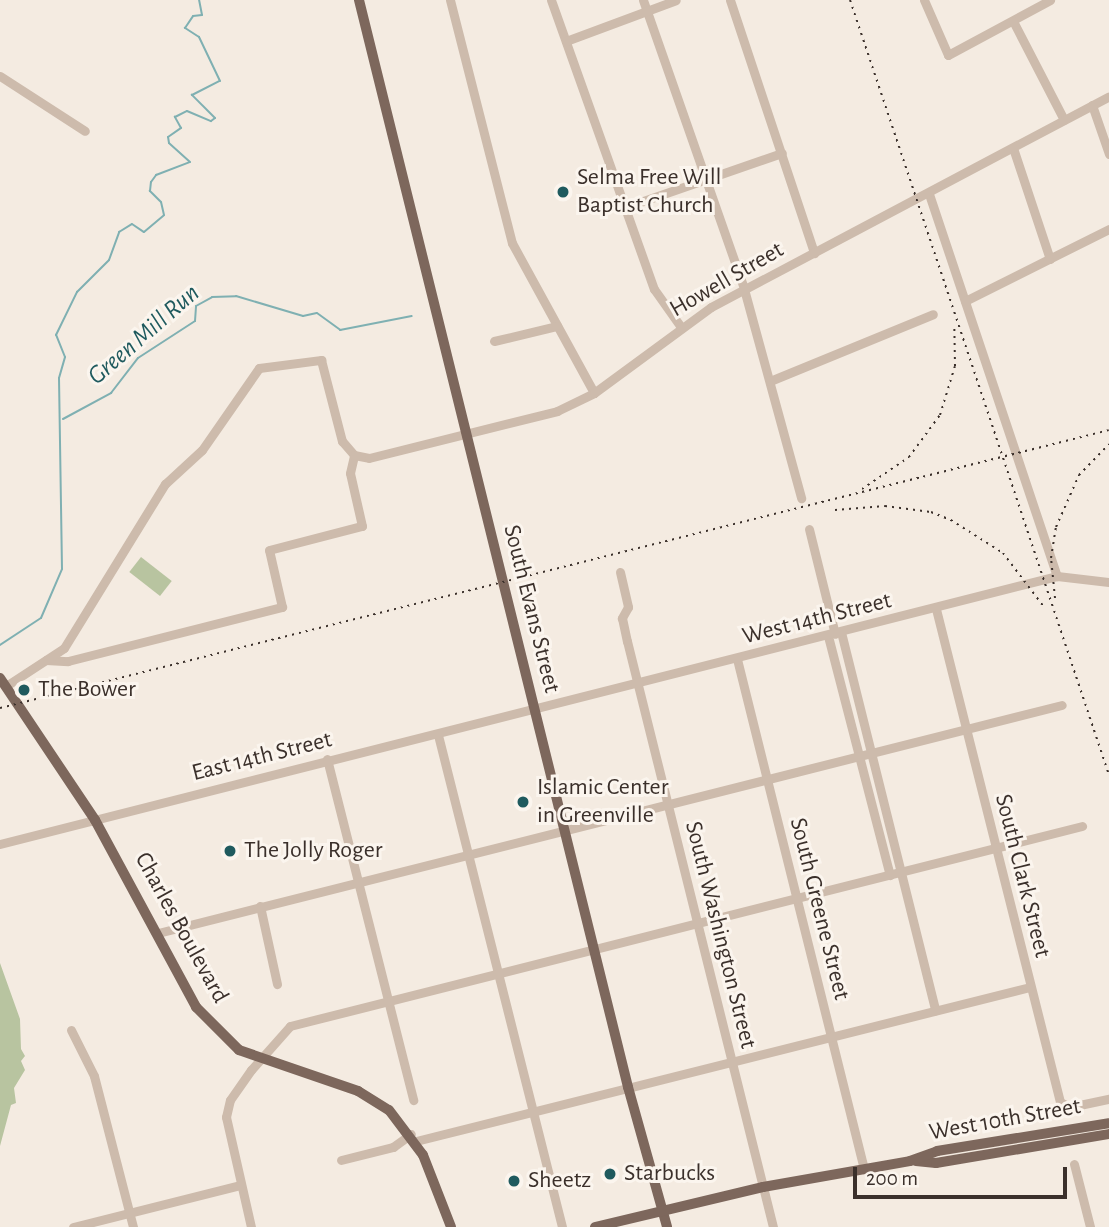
<!DOCTYPE html>
<html>
<head>
<meta charset="utf-8">
<style>
  body { margin:0 }
  #map { position:relative; width:1109px; height:1227px; overflow:hidden; background:#f4ebe1; font-family:"Alegreya Sans",sans-serif }
  div>[style] { position:absolute }
  .green>* { inset:0; background:#b8c4a0; transform-origin:0 0 }
  .stream>* { height:2px; margin:-1px; padding:0 1px; transform-origin:1px; border-radius:1px; background:#7fb0b2 }
  .minor>* { height:9px; margin:-4.5px; padding:0 4.5px; transform-origin:4.5px; border-radius:4.5px; background:#cdbbac }
  .major>* { height:10px; margin:-5px; padding:0 5px; transform-origin:5px; border-radius:5px; background:#7d675c }
  .rail>* { height:2px; margin-top:-1px; transform-origin:0; background:repeating-linear-gradient(90deg,#3b302b 0 2px,transparent 0 7px) }
  .dots>* { width:19px; height:19px; translate:-50% -50%; box-sizing:border-box; border:4px solid #fbf5ee; border-radius:50% }
  span { translate:-50% -50%; white-space:nowrap; text-align:center; line-height:1.15; -webkit-text-stroke:6px #fbf5ee; paint-order:stroke }
  .poi-label { font-size:24px; color:#3b302b }
  .left { translate:0 -50%; text-align:left }
  .street-label { font-size:24px; color:#3b302b }
  .water-label { font-size:26px; color:#1f5a5e; font-style:italic }
  .scale { position:absolute; left:853px; top:1167px; width:214px; height:32px; box-sizing:border-box; border:4px solid #3b302b; border-top:0; padding-left:9px; font-size:21px; line-height:24px; white-space:nowrap; color:#3b302b; -webkit-text-stroke:5px #fbf5ee; paint-order:stroke }
</style>
</head>
<body>
<div id="map">
  <div class="green">
    <i style="left:141px;top:557px;width:39px;height:19px;rotate:38deg"></i>
    <i style="clip-path:polygon(0 963px,20px 1019px,21px 1049px,25px 1056px,21px 1061px,25px 1070px,14px 1088px,16px 1103px,11px 1105px,0 1146px)"></i>
  </div>
  <div class="stream">
    <i style="left:63px;top:419px;width:55px;rotate:-28.4deg"></i>
    <i style="left:111px;top:393px;width:44px;rotate:-52.4deg"></i>
    <i style="left:138px;top:358px;width:68px;rotate:-33deg"></i>
    <i style="left:195px;top:321px;width:15px;rotate:-86deg"></i>
    <i style="left:196px;top:306px;width:18px;rotate:-29deg"></i>
    <i style="left:212px;top:297px;width:24px;rotate:-2deg"></i>
    <i style="left:236px;top:296px;width:70px;rotate:16.6deg"></i>
    <i style="left:303px;top:316px;width:14px;rotate:-12deg"></i>
    <i style="left:317px;top:313px;width:29px;rotate:36deg"></i>
    <i style="left:340px;top:330px;width:73px;rotate:-11deg"></i>
    <i style="left:0;top:645px;width:49px;rotate:-33.4deg"></i>
    <i style="left:41px;top:618px;width:53px;rotate:-66.8deg"></i>
    <i style="left:62px;top:569px;width:191px;rotate:-90.9deg"></i>
    <i style="left:59px;top:378px;width:22px;rotate:-74deg"></i>
    <i style="left:65px;top:357px;width:24px;rotate:-112deg"></i>
    <i style="left:56px;top:335px;width:48px;rotate:-64deg"></i>
    <i style="left:77px;top:292px;width:45px;rotate:-45deg"></i>
    <i style="left:109px;top:260px;width:30px;rotate:-70deg"></i>
    <i style="left:119px;top:232px;width:15px;rotate:-32deg"></i>
    <i style="left:132px;top:224px;width:14px;rotate:34deg"></i>
    <i style="left:144px;top:232px;width:26px;rotate:-40deg"></i>
    <i style="left:164px;top:215px;width:13px;rotate:-103deg"></i>
    <i style="left:161px;top:202px;width:16px;rotate:-135deg"></i>
    <i style="left:150px;top:191px;width:9px;rotate:-84deg"></i>
    <i style="left:151px;top:182px;width:9px;rotate:-54deg"></i>
    <i style="left:156px;top:175px;width:36px;rotate:-21deg"></i>
    <i style="left:190px;top:162px;width:28px;rotate:-138deg"></i>
    <i style="left:169px;top:143px;width:6px;rotate:-99deg"></i>
    <i style="left:168px;top:137px;width:16px;rotate:-35deg"></i>
    <i style="left:181px;top:128px;width:13px;rotate:-119deg"></i>
    <i style="left:175px;top:117px;width:13px;rotate:-27deg"></i>
    <i style="left:187px;top:111px;width:26px;rotate:23deg"></i>
    <i style="left:211px;top:121px;width:5px;rotate:-37deg"></i>
    <i style="left:215px;top:118px;width:33px;rotate:-135deg"></i>
    <i style="left:192px;top:95px;width:31px;rotate:-27deg"></i>
    <i style="left:220px;top:81px;width:49px;rotate:-115.5deg"></i>
    <i style="left:199px;top:37px;width:17px;rotate:-147deg"></i>
    <i style="left:185px;top:28px;width:14px;rotate:-56deg"></i>
    <i style="left:193px;top:16px;width:9px;rotate:-6deg"></i>
    <i style="left:202px;top:15px;width:15px;rotate:-101deg"></i>
  </div>
  <div class="minor">
    <i style="left:450px;top:0;width:251px;rotate:75.7deg"></i>
    <i style="left:512px;top:243px;width:171px;rotate:61.3deg"></i>
    <i style="left:551px;top:0;width:307px;rotate:70.4deg"></i>
    <i style="left:654px;top:289px;width:47px;rotate:54.6deg"></i>
    <i style="left:643px;top:0;width:306px;rotate:70.7deg"></i>
    <i style="left:744px;top:289px;width:217px;rotate:74.7deg"></i>
    <i style="left:730px;top:0;width:267px;rotate:71.6deg"></i>
    <i style="left:924px;top:0;width:60px;rotate:66.4deg"></i>
    <i style="left:948px;top:55px;width:116px;rotate:-28.3deg"></i>
    <i style="left:1013px;top:21px;width:111px;rotate:62.7deg"></i>
    <i style="left:566px;top:41px;width:117px;rotate:-20.4deg"></i>
    <i style="left:0;top:76px;width:101px;rotate:32.9deg"></i>
    <i style="left:1092px;top:105px;width:52px;rotate:70.9deg"></i>
    <i style="left:1013px;top:148px;width:117px;rotate:71.6deg"></i>
    <i style="left:929px;top:194px;width:403px;rotate:71.5deg"></i>
    <i style="left:623px;top:208px;width:168px;rotate:-19.1deg"></i>
    <i style="left:965px;top:301px;width:161px;rotate:-26.6deg"></i>
    <i style="left:494px;top:341px;width:65px;rotate:-13.4deg"></i>
    <i style="left:770px;top:381px;width:176px;rotate:-22.3deg"></i>
    <i style="left:809px;top:529px;width:108px;rotate:76.1deg"></i>
    <i style="left:620px;top:572px;width:36px;rotate:77deg"></i>
    <i style="left:628px;top:607px;width:13px;rotate:119deg"></i>
    <i style="left:622px;top:618px;width:24px;rotate:78deg"></i>
    <i style="left:627px;top:641px;width:604px;rotate:76.01deg"></i>
    <i style="left:936px;top:609px;width:508px;rotate:75.88deg"></i>
    <i style="left:1060px;top:1102px;width:11px;rotate:27deg"></i>
    <i style="left:1070px;top:1107px;width:40px;rotate:-12deg"></i>
    <i style="left:841px;top:632px;width:390px;rotate:76deg"></i>
    <i style="left:828px;top:636px;width:247px;rotate:75.5deg"></i>
    <i style="left:737px;top:659px;width:526px;rotate:76.02deg"></i>
    <i style="left:46px;top:660px;width:22px;rotate:3deg"></i>
    <i style="left:68px;top:661px;width:221px;rotate:-14.2deg"></i>
    <i style="left:282px;top:607px;width:58px;rotate:-102.8deg"></i>
    <i style="left:269px;top:550px;width:96px;rotate:-14.5deg"></i>
    <i style="left:362px;top:526px;width:54px;rotate:-102.8deg"></i>
    <i style="left:350px;top:473px;width:18px;rotate:-77deg"></i>
    <i style="left:6px;top:686px;width:69px;rotate:-33.2deg"></i>
    <i style="left:64px;top:648px;width:193px;rotate:-58.4deg"></i>
    <i style="left:165px;top:484px;width:50px;rotate:-42.6deg"></i>
    <i style="left:202px;top:450px;width:100px;rotate:-55.2deg"></i>
    <i style="left:259px;top:368px;width:63px;rotate:-7.4deg"></i>
    <i style="left:321px;top:360px;width:84px;rotate:75.5deg"></i>
    <i style="left:342px;top:441px;width:18px;rotate:49deg"></i>
    <i style="left:354px;top:455px;width:15px;rotate:11deg"></i>
    <i style="left:369px;top:458px;width:194px;rotate:-14deg"></i>
    <i style="left:557px;top:411px;width:41px;rotate:-25.9deg"></i>
    <i style="left:594px;top:393px;width:145px;rotate:-36.3deg"></i>
    <i style="left:711px;top:307px;width:450px;rotate:-27.9deg"></i>
    <i style="left:438px;top:735px;width:507px;rotate:75.85deg"></i>
    <i style="left:327px;top:759px;width:352px;rotate:75.8deg"></i>
    <i style="left:0;top:844px;width:1090px;rotate:-14.23deg"></i>
    <i style="left:1057px;top:576px;width:52px;rotate:6.6deg"></i>
    <i style="left:260px;top:906px;width:80px;rotate:77.7deg"></i>
    <i style="left:158px;top:933px;width:932px;rotate:-14.16deg"></i>
    <i style="left:71px;top:1030px;width:51px;rotate:63.4deg"></i>
    <i style="left:94px;top:1076px;width:156px;rotate:75.5deg"></i>
    <i style="left:416px;top:1141px;width:633px;rotate:-14.08deg"></i>
    <i style="left:341px;top:1160px;width:54px;rotate:-14deg"></i>
    <i style="left:393px;top:1147px;width:22px;rotate:-36deg"></i>
    <i style="left:1074px;top:1164px;width:65px;rotate:75.7deg"></i>
    <i style="left:73px;top:1227px;width:172px;rotate:-14.1deg"></i>
    <i style="left:251px;top:1227px;width:113px;rotate:-102.8deg"></i>
    <i style="left:226px;top:1117px;width:17px;rotate:-77deg"></i>
    <i style="left:230px;top:1100px;width:37px;rotate:-55deg"></i>
    <i style="left:251px;top:1070px;width:59px;rotate:-48.4deg"></i>
    <i style="left:290px;top:1026px;width:817px;rotate:-14.17deg"></i>
  </div>
  <div class="major">
    <i style="left:359px;top:0;width:1120px;rotate:76.1deg"></i>
    <i style="left:628px;top:1087px;width:145px;rotate:74.4deg"></i>
    <i style="left:0;top:678px;width:171px;rotate:56.2deg"></i>
    <i style="left:95px;top:820px;width:213px;rotate:61.6deg"></i>
    <i style="left:196px;top:1007px;width:61px;rotate:45deg"></i>
    <i style="left:239px;top:1050px;width:126px;rotate:19deg"></i>
    <i style="left:358px;top:1091px;width:36px;rotate:32deg"></i>
    <i style="left:389px;top:1110px;width:56px;rotate:52.9deg"></i>
    <i style="left:423px;top:1155px;width:77px;rotate:68.7deg"></i>
    <i style="left:916px;top:1161px;width:20px;rotate:6deg"></i>
    <i style="left:936px;top:1163px;width:175px;rotate:-9.5deg"></i>
    <i style="left:595px;top:1227px;width:173px;rotate:-13.4deg"></i>
    <i style="left:763px;top:1187px;width:149px;rotate:-10deg"></i>
    <i style="left:910px;top:1161px;width:29px;rotate:-20deg"></i>
    <i style="left:937px;top:1151px;width:174px;rotate:-9.2deg"></i>
  </div>
  <div class="rail">
    <i style="left:850px;top:0;width:817px;rotate:71.52deg"></i>
    <i style="left:862px;top:489px;width:57px;rotate:-34.2deg"></i>
    <i style="left:909px;top:457px;width:52px;rotate:-53.6deg"></i>
    <i style="left:940px;top:415px;width:51px;rotate:-73deg"></i>
    <i style="left:955px;top:366px;width:39px;rotate:-91deg"></i>
    <i style="left:835px;top:510px;width:50px;rotate:-4.6deg"></i>
    <i style="left:885px;top:506px;width:46px;rotate:7.4deg"></i>
    <i style="left:931px;top:512px;width:22px;rotate:22deg"></i>
    <i style="left:951px;top:520px;width:62px;rotate:32.4deg"></i>
    <i style="left:1003px;top:553px;width:68px;rotate:52.8deg"></i>
    <i style="left:1055px;top:598px;width:40px;rotate:-95.7deg"></i>
    <i style="left:1051px;top:558px;width:31px;rotate:-81deg"></i>
    <i style="left:1056px;top:527px;width:57px;rotate:-66.1deg"></i>
    <i style="left:1079px;top:475px;width:43px;rotate:-45.9deg"></i>
    <i style="left:0;top:708px;width:1143px;rotate:-14.07deg"></i>
  </div>
  <div class="dots">
    <i style="left:563px;top:192px;background:#1f5a5e"></i>
    <i style="left:24px;top:690px;background:#1f5a5e"></i>
    <i style="left:523px;top:802px;background:#1f5a5e"></i>
    <i style="left:230px;top:851px;background:#1f5a5e"></i>
    <i style="left:610px;top:1174px;background:#1f5a5e"></i>
    <i style="left:514px;top:1181px;background:#1f5a5e"></i>
  </div>
  <div class="poi-label">
    <span class="left" style="left:577px;top:192px">Selma Free Will<br>Baptist Church</span>
    <span class="left" style="left:38px;top:690px">The Bower</span>
    <span class="left" style="left:537px;top:802px">Islamic Center<br>in Greenville</span>
    <span class="left" style="left:244px;top:851px">The Jolly Roger</span>
    <span class="left" style="left:624px;top:1174px">Starbucks</span>
    <span class="left" style="left:528px;top:1181px">Sheetz</span>
  </div>
  <div class="street-label">
    <span style="left:727px;top:280px;rotate:-30deg">Howell Street</span>
    <span style="left:531px;top:609px;rotate:76deg">South Evans Street</span>
    <span style="left:817px;top:619px;rotate:-14deg">West 14th Street</span>
    <span style="left:262px;top:757px;rotate:-14deg">East 14th Street</span>
    <span style="left:1022px;top:876px;rotate:76deg">South Clark Street</span>
    <span style="left:819px;top:909px;rotate:76deg">South Greene Street</span>
    <span style="left:181px;top:928px;rotate:61deg">Charles Boulevard</span>
    <span style="left:720px;top:935px;rotate:76deg">South Washington Street</span>
    <span style="left:1005px;top:1120px;rotate:-10deg">West 10th Street</span>
  </div>
  <div class="water-label">
    <span style="left:144px;top:335px;rotate:-41deg">Green Mill Run</span>
  </div>
  <div class="scale">200 m</div>
</div>
</body>
</html>
